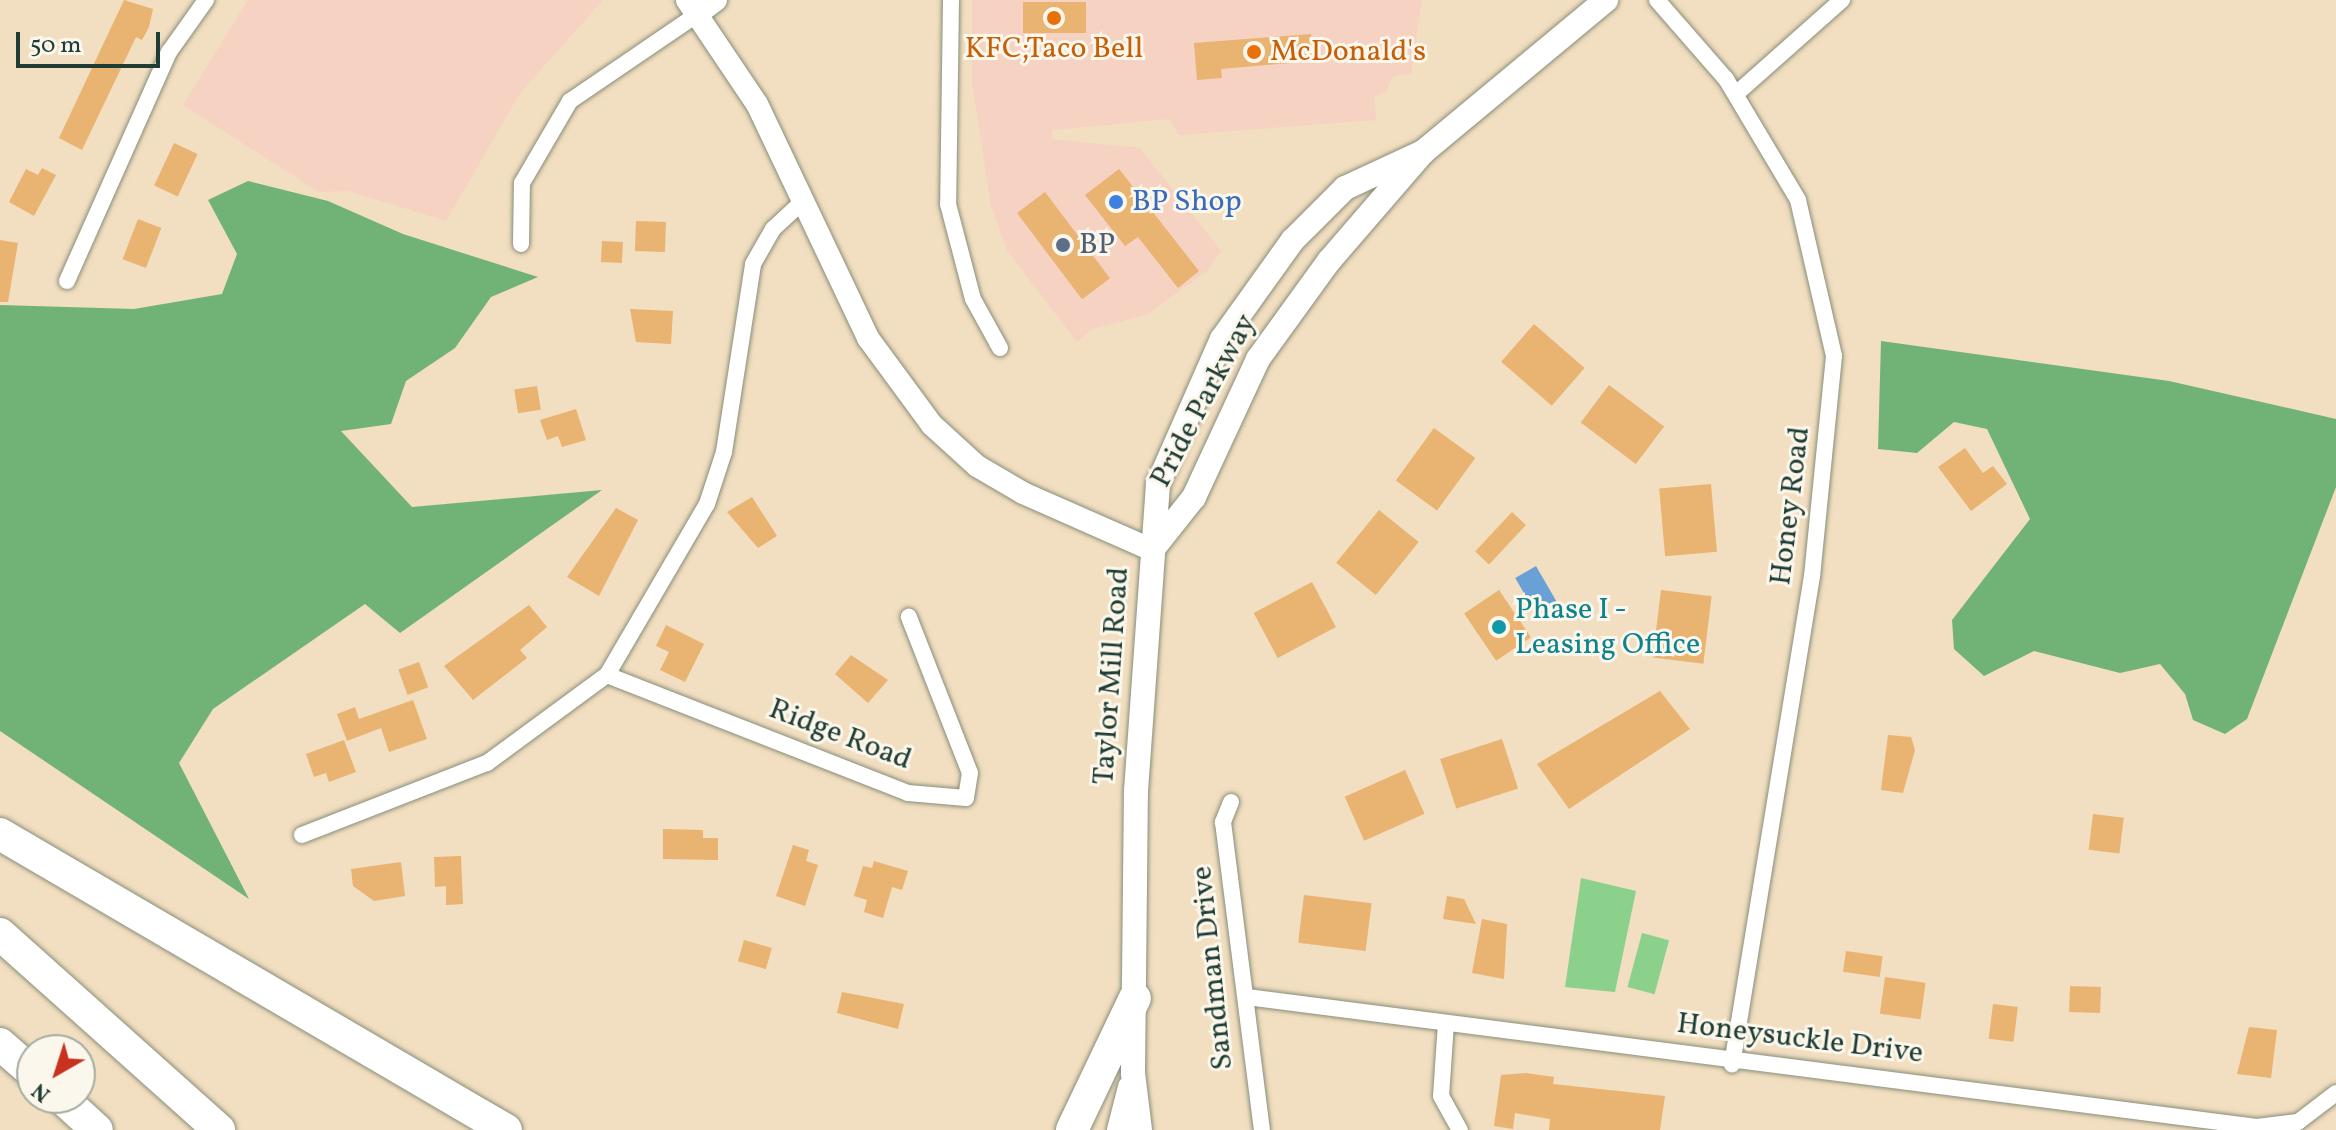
<!DOCTYPE html>
<html>
<head>
<meta charset="utf-8">
<style>
  body { margin:0 }
  #map { position:relative; width:2336px; height:1130px; overflow:hidden; background:#f2dec0; font-family:Vollkorn,serif }
  div>[style] { position:absolute }
  .built>* { inset:0; background:#f5d2c2 }
  .green>* { inset:0; background:#8cd18b; transform-origin:0 0 }
  .forest>* { inset:0; background:#71b377 }
  .water>* { inset:0; background:#69a1d7; transform-origin:0 0 }
  .building>* { inset:0; background:#e9b371; transform-origin:0 0 }
  .roads { filter:drop-shadow(0 0 2px #888e7a) drop-shadow(0 0 2px #888e7a) }
  .minor>* { height:16px; margin:-8px; padding:0 8px; transform-origin:8px; border-radius:8px; background:#fff }
  .tertiary>* { height:22px; margin:-11px; padding:0 11px; transform-origin:11px; border-radius:11px; background:#fff }
  .secondary>* { height:24px; margin:-12px; padding:0 12px; transform-origin:12px; border-radius:12px; background:#fff }
  .motorway>* { height:32px; margin:-16px; padding:0 16px; transform-origin:16px; border-radius:16px; background:#fff }
  .dots>* { width:22px; height:22px; translate:-50% -50%; box-sizing:border-box; border:4px solid #fbf7ec; border-radius:50% }
  span { translate:-50% -50%; white-space:nowrap; text-align:center; line-height:1.15; -webkit-text-stroke:6px #fbf7ec; paint-order:stroke }
  .food-label { font-size:30px; color:#c56008 }
  .left { translate:0 -50%; text-align:left }
  .shop-label { font-size:30px; color:#366cbe }
  .service-label { font-size:30px; color:#4e5e75 }
  .street-label { font-size:30px; color:#1f3d34 }
  .culture-label { font-size:30px; color:#0d838f }
  .north { position:absolute; left:16px; top:1034px; width:80px; height:80px; box-sizing:border-box; background:#fbf7ec; border:2px solid #a3ada2; border-radius:50%; rotate:219deg; font-size:22px; font-weight:700; line-height:32px; text-align:center; color:#1f3d34 }
  .north::after { content:''; display:block; margin:auto; width:28px; height:36px; background:#c8321e; clip-path:polygon(50% 0,100% 100%,50% 72%,0 100%) }
  .scale { position:absolute; left:16px; top:32px; width:144px; height:36px; box-sizing:border-box; border:4px solid #1f3d34; border-top:0; padding-left:10px; font-size:24px; line-height:28px; white-space:nowrap; color:#1f3d34; -webkit-text-stroke:6px #fbf7ec; paint-order:stroke }
</style>
</head>
<body>
<div id="map">
  <div class="built">
    <i style="clip-path:polygon(248px 0,603px 0,520px 93px,446px 221px,349px 191px,319px 192px,183px 105px)"></i>
    <i style="clip-path:polygon(972px 0,1422px 0,1411px 73px,1393px 76px,1386px 92px,1374px 97px,1376px 120px,1179px 135px,1169px 119px,1053px 130px,1051px 139px,1140px 148px,1221px 251px,1207px 271px,1146px 315px,1092px 329px,1077px 342px,1007px 250px,991px 205px,972px 83px)"></i>
  </div>
  <div class="green">
    <i style="clip-path:polygon(1581px 878px,1636px 891px,1615px 992px,1565px 987px)"></i>
    <i style="left:1642px;top:933px;width:28px;height:56px;rotate:15deg"></i>
  </div>
  <div class="forest">
    <i style="clip-path:polygon(248px 181px,328px 201px,403px 234px,538px 277px,491px 297px,455px 348px,406px 381px,391px 424px,341px 431px,412px 507px,602px 490px,400px 633px,365px 604px,213px 709px,179px 763px,249px 899px,0 731px,0 305px,134px 309px,222px 294px,237px 254px,208px 200px)"></i>
    <i style="clip-path:polygon(1881px 341px,2169px 381px,2336px 419px,2336px 487px,2247px 719px,2225px 734px,2193px 720px,2185px 694px,2160px 664px,2120px 673px,2034px 651px,1984px 676px,1954px 649px,1952px 620px,2030px 519px,1987px 429px,1954px 422px,1917px 453px,1878px 449px)"></i>
  </div>
  <div class="water">
    <i style="left:1536px;top:566px;width:50px;height:24px;rotate:60deg"></i>
  </div>
  <div class="building">
    <i style="clip-path:polygon(124px 0,153px 9px,149px 27px,142px 40px,136px 37px,82px 150px,59px 138px)"></i>
    <i style="left:1086px;top:2px;width:31px;height:63px;rotate:90deg"></i>
    <i style="clip-path:polygon(1311px 34px,1314px 61px,1221px 69px,1222px 78px,1197px 80px,1194px 43px)"></i>
    <i style="left:174px;top:143px;width:26px;height:47px;rotate:25deg"></i>
    <i style="clip-path:polygon(42px 168px,56px 175px,34px 216px,9px 202px,26px 169px,38px 175px)"></i>
    <i style="clip-path:polygon(1119px 169px,1199px 271px,1178px 288px,1138px 237px,1125px 246px,1085px 195px)"></i>
    <i style="left:1045px;top:192px;width:108px;height:35px;rotate:53deg"></i>
    <i style="left:138px;top:219px;width:25px;height:43px;rotate:21deg"></i>
    <i style="left:636px;top:221px;width:30px;height:30px;rotate:2deg"></i>
    <i style="clip-path:polygon(0 240px,18px 243px,8px 302px,0 302px)"></i>
    <i style="left:602px;top:241px;width:21px;height:21px;rotate:3deg"></i>
    <i style="clip-path:polygon(630px 309px,673px 311px,671px 344px,636px 342px)"></i>
    <i style="left:1534px;top:324px;width:67px;height:50px;rotate:41deg"></i>
    <i style="left:1609px;top:385px;width:69px;height:47px;rotate:37deg"></i>
    <i style="left:537px;top:386px;width:24px;height:23px;rotate:81deg"></i>
    <i style="clip-path:polygon(576px 409px,586px 440px,562px 447px,558px 436px,547px 440px,540px 420px)"></i>
    <i style="left:1434px;top:428px;width:51px;height:65px;rotate:36deg"></i>
    <i style="clip-path:polygon(1965px 448px,1983px 473px,1993px 466px,2007px 484px,1971px 511px,1938px 467px)"></i>
    <i style="left:1711px;top:484px;width:68px;height:52px;rotate:85deg"></i>
    <i style="clip-path:polygon(752px 497px,777px 536px,758px 548px,727px 512px)"></i>
    <i style="clip-path:polygon(616px 508px,638px 520px,599px 596px,567px 577px)"></i>
    <i style="left:1379px;top:510px;width:51px;height:68px;rotate:39deg"></i>
    <i style="left:1512px;top:512px;width:19px;height:54px;rotate:43deg"></i>
    <i style="left:1312px;top:582px;width:51px;height:66px;rotate:62deg"></i>
    <i style="left:1499px;top:590px;width:57px;height:42px;rotate:56deg"></i>
    <i style="left:1661px;top:590px;width:51px;height:68px;rotate:7deg"></i>
    <i style="clip-path:polygon(529px 605px,547px 627px,520px 650px,527px 658px,473px 700px,444px 666px)"></i>
    <i style="clip-path:polygon(666px 625px,704px 644px,685px 682px,660px 670px,669px 652px,656px 646px)"></i>
    <i style="clip-path:polygon(851px 655px,888px 680px,868px 703px,835px 674px)"></i>
    <i style="left:419px;top:662px;width:27px;height:22px;rotate:70deg"></i>
    <i style="clip-path:polygon(1660px 691px,1690px 729px,1569px 809px,1537px 764px)"></i>
    <i style="clip-path:polygon(413px 700px,427px 739px,389px 752px,381px 728px,347px 741px,337px 714px,355px 707px,359px 719px)"></i>
    <i style="clip-path:polygon(1888px 735px,1911px 737px,1915px 750px,1903px 793px,1881px 790px)"></i>
    <i style="left:1502px;top:739px;width:52px;height:65px;rotate:72deg"></i>
    <i style="clip-path:polygon(344px 740px,356px 772px,329px 782px,326px 773px,314px 777px,306px 754px)"></i>
    <i style="left:1405px;top:770px;width:48px;height:66px;rotate:66deg"></i>
    <i style="left:2093px;top:814px;width:31px;height:36px;rotate:7deg"></i>
    <i style="clip-path:polygon(663px 829px,703px 830px,703px 838px,718px 838px,718px 860px,663px 859px)"></i>
    <i style="clip-path:polygon(793px 845px,809px 850px,806px 861px,818px 865px,805px 906px,776px 896px)"></i>
    <i style="clip-path:polygon(461px 856px,463px 904px,446px 905px,446px 886px,435px 887px,434px 857px)"></i>
    <i style="clip-path:polygon(874px 861px,908px 871px,902px 890px,892px 887px,883px 918px,864px 912px,867px 900px,854px 896px,863px 866px,872px 868px)"></i>
    <i style="clip-path:polygon(401px 862px,405px 896px,374px 901px,353px 886px,351px 869px)"></i>
    <i style="left:1304px;top:895px;width:68px;height:48px;rotate:7deg"></i>
    <i style="clip-path:polygon(1447px 896px,1464px 899px,1476px 924px,1443px 919px)"></i>
    <i style="clip-path:polygon(1482px 919px,1507px 924px,1504px 979px,1472px 973px)"></i>
    <i style="left:744px;top:940px;width:29px;height:22px;rotate:16deg"></i>
    <i style="left:1846px;top:951px;width:37px;height:21px;rotate:8deg"></i>
    <i style="left:1885px;top:977px;width:41px;height:37px;rotate:8deg"></i>
    <i style="left:2070px;top:986px;width:31px;height:26px;rotate:2deg"></i>
    <i style="clip-path:polygon(842px 992px,904px 1004px,898px 1029px,837px 1013px)"></i>
    <i style="left:1993px;top:1004px;width:25px;height:35px;rotate:7deg"></i>
    <i style="clip-path:polygon(2249px 1027px,2277px 1030px,2271px 1078px,2237px 1074px)"></i>
    <i style="clip-path:polygon(1526px 1073px,1554px 1077px,1553px 1084px,1665px 1096px,1660px 1130px,1549px 1130px,1550px 1119px,1515px 1113px,1513px 1129px,1494px 1126px,1501px 1075px)"></i>
  </div>
  <div class="roads">
    <div class="minor">
      <i style="left:951px;top:0;width:204px;rotate:90.8deg"></i>
      <i style="left:948px;top:204px;width:98px;rotate:75.3deg"></i>
      <i style="left:973px;top:299px;width:56px;rotate:61.1deg"></i>
      <i style="left:1657px;top:0;width:105px;rotate:48.9deg"></i>
      <i style="left:1726px;top:79px;width:141px;rotate:59.2deg"></i>
      <i style="left:1798px;top:200px;width:160px;rotate:77deg"></i>
      <i style="left:1834px;top:356px;width:221px;rotate:95.7deg"></i>
      <i style="left:1812px;top:576px;width:495px;rotate:99.3deg"></i>
      <i style="left:1736px;top:94px;width:142px;rotate:-41.6deg"></i>
      <i style="left:521px;top:244px;width:61px;rotate:-89.1deg"></i>
      <i style="left:522px;top:183px;width:95px;rotate:-59.7deg"></i>
      <i style="left:570px;top:101px;width:153px;rotate:-34.3deg"></i>
      <i style="left:67px;top:281px;width:251px;rotate:-66deg"></i>
      <i style="left:169px;top:52px;width:64px;rotate:-54.6deg"></i>
      <i style="left:607px;top:675px;width:323px;rotate:21.4deg"></i>
      <i style="left:908px;top:793px;width:58px;rotate:4.9deg"></i>
      <i style="left:966px;top:798px;width:25px;rotate:-81deg"></i>
      <i style="left:970px;top:773px;width:168px;rotate:-111.4deg"></i>
      <i style="left:1231px;top:802px;width:22px;rotate:112deg"></i>
      <i style="left:1223px;top:822px;width:310px;rotate:82.8deg"></i>
      <i style="left:302px;top:835px;width:199px;rotate:-21.3deg"></i>
      <i style="left:487px;top:763px;width:149px;rotate:-36.3deg"></i>
      <i style="left:607px;top:675px;width:198px;rotate:-59.7deg"></i>
      <i style="left:707px;top:504px;width:55px;rotate:-71.9deg"></i>
      <i style="left:724px;top:452px;width:190px;rotate:-81.2deg"></i>
      <i style="left:753px;top:264px;width:40px;rotate:-60.3deg"></i>
      <i style="left:773px;top:229px;width:41px;rotate:-43deg"></i>
      <i style="left:1247px;top:997px;width:1018px;rotate:7.33deg"></i>
      <i style="left:2257px;top:1127px;width:41px;rotate:-7deg"></i>
      <i style="left:2298px;top:1122px;width:48px;rotate:-37.3deg"></i>
      <i style="left:1446px;top:1023px;width:73px;rotate:93.9deg"></i>
      <i style="left:1441px;top:1096px;width:39px;rotate:61deg"></i>
    </div>
    <div class="tertiary">
      <i style="left:687px;top:0;width:125px;rotate:56.1deg"></i>
      <i style="left:757px;top:104px;width:259px;rotate:64.6deg"></i>
      <i style="left:868px;top:338px;width:108px;rotate:53.7deg"></i>
      <i style="left:932px;top:425px;width:61px;rotate:42.3deg"></i>
      <i style="left:977px;top:466px;width:53px;rotate:30.4deg"></i>
      <i style="left:1023px;top:493px;width:141px;rotate:23.8deg"></i>
      <i style="left:696px;top:15px;width:25px;rotate:-37deg"></i>
    </div>
    <div class="secondary">
      <i style="left:1152px;top:550px;width:68px;rotate:-51.6deg"></i>
      <i style="left:1194px;top:497px;width:152px;rotate:-65.1deg"></i>
      <i style="left:1258px;top:359px;width:121px;rotate:-54.1deg"></i>
      <i style="left:1329px;top:261px;width:144px;rotate:-49.2deg"></i>
      <i style="left:1423px;top:152px;width:238px;rotate:-39.7deg"></i>
      <i style="left:1119px;top:1130px;width:44px;rotate:-75.7deg"></i>
      <i style="left:1140px;top:1130px;width:57px;rotate:-97deg"></i>
      <i style="left:1133px;top:1073px;width:282px;rotate:-89.4deg"></i>
      <i style="left:1136px;top:791px;width:308px;rotate:-85.9deg"></i>
      <i style="left:1158px;top:484px;width:158px;rotate:-66.2deg"></i>
      <i style="left:1222px;top:339px;width:122px;rotate:-54.4deg"></i>
      <i style="left:1293px;top:240px;width:74px;rotate:-45deg"></i>
      <i style="left:1345px;top:188px;width:86px;rotate:-24.8deg"></i>
    </div>
    <div class="motorway">
      <i style="left:0;top:834px;width:586px;rotate:30.33deg"></i>
      <i style="left:0;top:934px;width:294px;rotate:41.8deg"></i>
      <i style="left:0;top:1044px;width:43px;rotate:41.2deg"></i>
      <i style="left:62px;top:1098px;width:47px;rotate:42.4deg"></i>
      <i style="left:1072px;top:1130px;width:146px;rotate:-64.5deg"></i>
    </div>
  </div>
  <div class="dots">
    <i style="left:1054px;top:18px;background:#e8710a"></i>
    <i style="left:1254px;top:52px;background:#e8710a"></i>
    <i style="left:1116px;top:202px;background:#3f7fe0"></i>
    <i style="left:1063px;top:245px;background:#5c6f8a"></i>
    <i style="left:1499px;top:627px;background:#0f9aa8"></i>
  </div>
  <div class="food-label">
    <span style="left:1054px;top:49px">KFC;Taco Bell</span>
    <span class="left" style="left:1270px;top:52px">McDonald's</span>
  </div>
  <div class="shop-label">
    <span class="left" style="left:1132px;top:202px">BP Shop</span>
  </div>
  <div class="service-label">
    <span class="left" style="left:1079px;top:245px">BP</span>
  </div>
  <div class="street-label">
    <span style="left:1204px;top:401px;rotate:-62deg">Pride Parkway</span>
    <span style="left:1791px;top:506px;rotate:-83deg">Honey Road</span>
    <span style="left:1112px;top:676px;rotate:-86deg">Taylor Mill Road</span>
    <span style="left:840px;top:735px;rotate:21deg">Ridge Road</span>
    <span style="left:1213px;top:968px;rotate:-96deg">Sandman Drive</span>
    <span style="left:1800px;top:1039px;rotate:7deg">Honeysuckle Drive</span>
  </div>
  <div class="culture-label">
    <span class="left" style="left:1515px;top:627px">Phase I -<br>Leasing Office</span>
  </div>
  <div class="north">N</div>
  <div class="scale">50 m</div>
</div>
</body>
</html>
